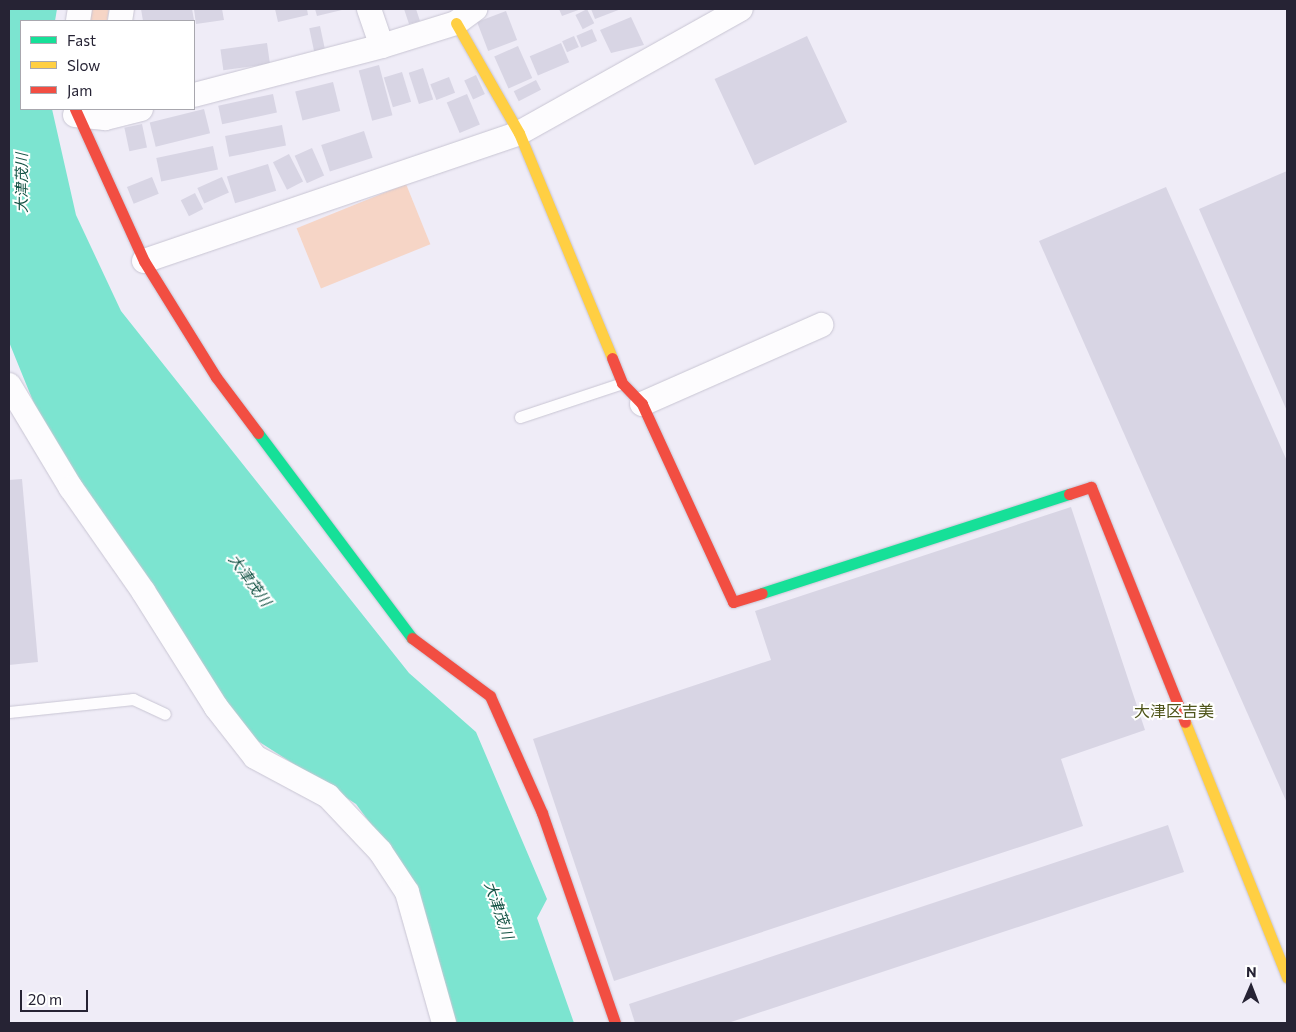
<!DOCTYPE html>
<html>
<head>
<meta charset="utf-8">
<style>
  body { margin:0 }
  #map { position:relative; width:1296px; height:1032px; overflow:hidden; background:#efecf7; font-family:Commissioner,"Noto Sans JP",sans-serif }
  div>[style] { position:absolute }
  .green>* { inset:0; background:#f6d5c6; transform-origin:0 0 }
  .water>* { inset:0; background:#7ce4d0 }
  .building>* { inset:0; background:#d8d5e4; transform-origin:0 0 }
  .roads { filter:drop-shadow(0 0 1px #c8c5d3) drop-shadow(0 0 1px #c8c5d3) }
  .lane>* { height:11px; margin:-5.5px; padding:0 5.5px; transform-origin:5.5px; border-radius:5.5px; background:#fdfcfe }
  .street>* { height:24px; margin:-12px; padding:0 12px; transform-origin:12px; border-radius:12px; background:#fdfcfe }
  .fast>* { height:11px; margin:-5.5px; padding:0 5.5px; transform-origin:5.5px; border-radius:5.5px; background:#16e098 }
  .slow>* { height:11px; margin:-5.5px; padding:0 5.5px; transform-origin:5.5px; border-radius:5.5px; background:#ffcf43 }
  .jam>* { height:11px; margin:-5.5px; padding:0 5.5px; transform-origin:5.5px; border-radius:5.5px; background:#f24e42 }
  span { translate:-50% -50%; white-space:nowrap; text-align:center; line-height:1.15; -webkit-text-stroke:4px #fff; paint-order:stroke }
  .water-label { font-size:15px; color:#155345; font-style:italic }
  .quarter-label { font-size:16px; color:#4f551b }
  .frame { position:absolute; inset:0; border:10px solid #262334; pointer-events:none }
  .legend { position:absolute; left:20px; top:20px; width:175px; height:90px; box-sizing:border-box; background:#fff; border:1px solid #a8a7ae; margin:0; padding:6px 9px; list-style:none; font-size:15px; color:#262334 }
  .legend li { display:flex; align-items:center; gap:10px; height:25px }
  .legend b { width:25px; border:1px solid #a8a7ae }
  .north { position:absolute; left:1226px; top:962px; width:50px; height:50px; -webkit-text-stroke:4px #fff; paint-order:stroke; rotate:1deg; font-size:14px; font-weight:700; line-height:20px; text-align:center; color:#262334 }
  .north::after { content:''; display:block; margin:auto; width:18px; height:22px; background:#262334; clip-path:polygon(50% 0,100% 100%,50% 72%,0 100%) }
  .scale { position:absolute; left:20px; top:990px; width:68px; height:22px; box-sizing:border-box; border:2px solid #262334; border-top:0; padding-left:6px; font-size:15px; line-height:18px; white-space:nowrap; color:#262334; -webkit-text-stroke:4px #fff; paint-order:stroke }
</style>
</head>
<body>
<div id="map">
  <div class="green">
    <i style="clip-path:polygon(88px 9px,109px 9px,107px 21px,86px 21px)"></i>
    <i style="left:406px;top:184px;width:65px;height:118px;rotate:68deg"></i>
  </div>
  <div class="water">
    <i style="clip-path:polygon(9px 9px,57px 9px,55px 21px,21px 21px,21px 109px,52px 109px,76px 215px,121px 311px,409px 673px,476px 732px,547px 899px,537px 918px,574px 1023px,456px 1023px,417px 887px,356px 804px,247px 734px,46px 433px,9px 342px)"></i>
  </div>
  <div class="building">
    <i style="clip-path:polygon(141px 9px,192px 9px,194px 20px,143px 21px)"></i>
    <i style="clip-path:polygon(194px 9px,222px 9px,224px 20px,196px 24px)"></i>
    <i style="clip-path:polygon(275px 9px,307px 9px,308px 15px,278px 22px)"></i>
    <i style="clip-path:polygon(315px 9px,346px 9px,317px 16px)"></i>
    <i style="clip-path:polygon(404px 9px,416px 9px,420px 21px,409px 24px)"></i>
    <i style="clip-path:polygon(559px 9px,581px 9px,562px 16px)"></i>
    <i style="left:587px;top:9px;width:16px;height:13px;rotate:63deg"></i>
    <i style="clip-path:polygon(591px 9px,621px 9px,595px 19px)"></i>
    <i style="left:506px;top:11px;width:31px;height:31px;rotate:69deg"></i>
    <i style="clip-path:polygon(631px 17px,644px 45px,611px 53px,600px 30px)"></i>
    <i style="left:320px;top:26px;width:25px;height:11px;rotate:78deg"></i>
    <i style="left:592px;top:29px;width:13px;height:17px;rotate:67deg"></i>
    <i style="left:574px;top:36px;width:12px;height:13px;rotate:66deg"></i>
    <i style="left:807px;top:36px;width:95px;height:102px;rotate:65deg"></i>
    <i style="left:267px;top:43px;width:21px;height:47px;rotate:82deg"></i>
    <i style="left:561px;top:43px;width:21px;height:34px;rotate:67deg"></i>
    <i style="left:518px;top:46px;width:35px;height:26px;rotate:66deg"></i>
    <i style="left:379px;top:65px;width:52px;height:21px;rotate:75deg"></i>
    <i style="left:423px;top:68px;width:33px;height:15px;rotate:72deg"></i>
    <i style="left:402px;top:72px;width:31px;height:19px;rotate:73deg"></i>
    <i style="left:476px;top:75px;width:21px;height:13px;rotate:65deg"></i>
    <i style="left:449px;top:77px;width:17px;height:20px;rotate:69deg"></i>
    <i style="left:536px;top:80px;width:11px;height:25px;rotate:63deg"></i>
    <i style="left:333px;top:82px;width:30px;height:39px;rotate:76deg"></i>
    <i style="left:273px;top:94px;width:19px;height:56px;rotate:78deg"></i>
    <i style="left:467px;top:94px;width:33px;height:22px;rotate:67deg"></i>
    <i style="left:204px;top:109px;width:25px;height:56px;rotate:76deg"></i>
    <i style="left:142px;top:124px;width:24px;height:18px;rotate:78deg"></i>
    <i style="left:282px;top:125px;width:21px;height:58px;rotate:79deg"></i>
    <i style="left:364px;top:131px;width:28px;height:45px;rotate:72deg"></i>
    <i style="left:213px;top:146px;width:24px;height:58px;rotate:78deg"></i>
    <i style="left:312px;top:148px;width:30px;height:19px;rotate:66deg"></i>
    <i style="left:289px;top:154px;width:31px;height:18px;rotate:63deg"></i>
    <i style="left:268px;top:164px;width:28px;height:43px;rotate:73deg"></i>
    <i style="clip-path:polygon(1287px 171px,1287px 411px,1199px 209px)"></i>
    <i style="left:152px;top:177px;width:18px;height:27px;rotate:68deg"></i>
    <i style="left:222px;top:177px;width:17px;height:27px;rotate:66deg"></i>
    <i style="clip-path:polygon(1166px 187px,1287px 461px,1287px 803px,1039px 241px)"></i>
    <i style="left:195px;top:193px;width:18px;height:16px;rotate:63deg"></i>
    <i style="clip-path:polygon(22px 479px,38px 662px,9px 665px,9px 480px)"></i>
    <i style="clip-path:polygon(1071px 507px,1145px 730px,1061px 759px,1083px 826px,614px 981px,533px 739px,771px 660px,755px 611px)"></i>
    <i style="clip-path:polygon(1168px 825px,1184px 872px,728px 1023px,635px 1023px,629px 1004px)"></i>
  </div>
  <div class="roads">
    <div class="lane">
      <i style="left:520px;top:417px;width:108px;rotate:-18.4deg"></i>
      <i style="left:9px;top:712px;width:125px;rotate:-6deg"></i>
      <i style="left:133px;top:699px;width:35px;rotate:25deg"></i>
    </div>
    <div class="street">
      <i style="left:369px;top:9px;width:39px;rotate:71deg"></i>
      <i style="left:78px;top:21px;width:12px;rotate:-81deg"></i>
      <i style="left:120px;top:21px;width:12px;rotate:-81deg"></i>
      <i style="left:194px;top:95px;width:194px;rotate:-14.6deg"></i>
      <i style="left:382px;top:46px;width:77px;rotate:-17.3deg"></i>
      <i style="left:456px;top:23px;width:24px;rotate:-36deg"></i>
      <i style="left:75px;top:115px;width:30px;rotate:6deg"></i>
      <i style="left:105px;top:118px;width:37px;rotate:-14deg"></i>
      <i style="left:144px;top:261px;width:396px;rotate:-18.8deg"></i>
      <i style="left:519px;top:133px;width:254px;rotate:-29.2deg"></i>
      <i style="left:9px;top:385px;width:120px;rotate:59deg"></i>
      <i style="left:71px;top:488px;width:126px;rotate:55deg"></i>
      <i style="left:143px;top:591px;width:137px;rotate:57.8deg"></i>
      <i style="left:216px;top:707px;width:63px;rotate:52deg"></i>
      <i style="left:255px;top:757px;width:83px;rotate:28.1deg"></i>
      <i style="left:328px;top:796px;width:76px;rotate:46.6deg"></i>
      <i style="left:380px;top:851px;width:49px;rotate:56.6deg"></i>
      <i style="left:407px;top:892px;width:136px;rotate:74.2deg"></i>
      <i style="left:642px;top:404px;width:196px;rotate:-23.8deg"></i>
    </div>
    <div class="fast">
      <i style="left:258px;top:433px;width:256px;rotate:53.1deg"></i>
      <i style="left:762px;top:593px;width:323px;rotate:-17.9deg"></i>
    </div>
    <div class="slow">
      <i style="left:456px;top:23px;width:127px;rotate:60.2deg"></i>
      <i style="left:519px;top:133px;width:243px;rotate:67.5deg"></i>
      <i style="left:1185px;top:722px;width:275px;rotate:68.2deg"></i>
    </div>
    <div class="jam">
      <i style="left:75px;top:109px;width:167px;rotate:65.6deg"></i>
      <i style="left:144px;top:261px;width:137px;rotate:58.2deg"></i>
      <i style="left:216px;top:377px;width:70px;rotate:53.1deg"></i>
      <i style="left:612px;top:358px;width:27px;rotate:68deg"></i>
      <i style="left:622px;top:383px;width:29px;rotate:46deg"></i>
      <i style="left:642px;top:404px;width:218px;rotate:65.3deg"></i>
      <i style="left:733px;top:602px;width:30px;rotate:-17deg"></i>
      <i style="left:1069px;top:494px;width:23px;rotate:-18deg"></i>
      <i style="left:1091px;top:487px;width:253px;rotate:68.2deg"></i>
      <i style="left:412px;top:638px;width:97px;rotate:36.6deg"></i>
      <i style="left:490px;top:696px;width:128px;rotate:66deg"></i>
      <i style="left:542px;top:813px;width:222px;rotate:70.8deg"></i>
    </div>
  </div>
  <div class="water-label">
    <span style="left:22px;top:183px;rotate:-90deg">大津茂川</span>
    <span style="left:250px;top:580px;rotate:54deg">大津茂川</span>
    <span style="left:499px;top:910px;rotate:71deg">大津茂川</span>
  </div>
  <div class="quarter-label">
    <span style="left:1174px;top:711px">大津区吉美</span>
  </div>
  <div class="frame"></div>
  <ul class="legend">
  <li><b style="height:6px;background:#16e098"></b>Fast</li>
  <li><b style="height:6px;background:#ffcf43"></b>Slow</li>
  <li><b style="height:6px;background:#f24e42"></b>Jam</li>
  </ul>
  <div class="north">N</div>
  <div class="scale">20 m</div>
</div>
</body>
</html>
